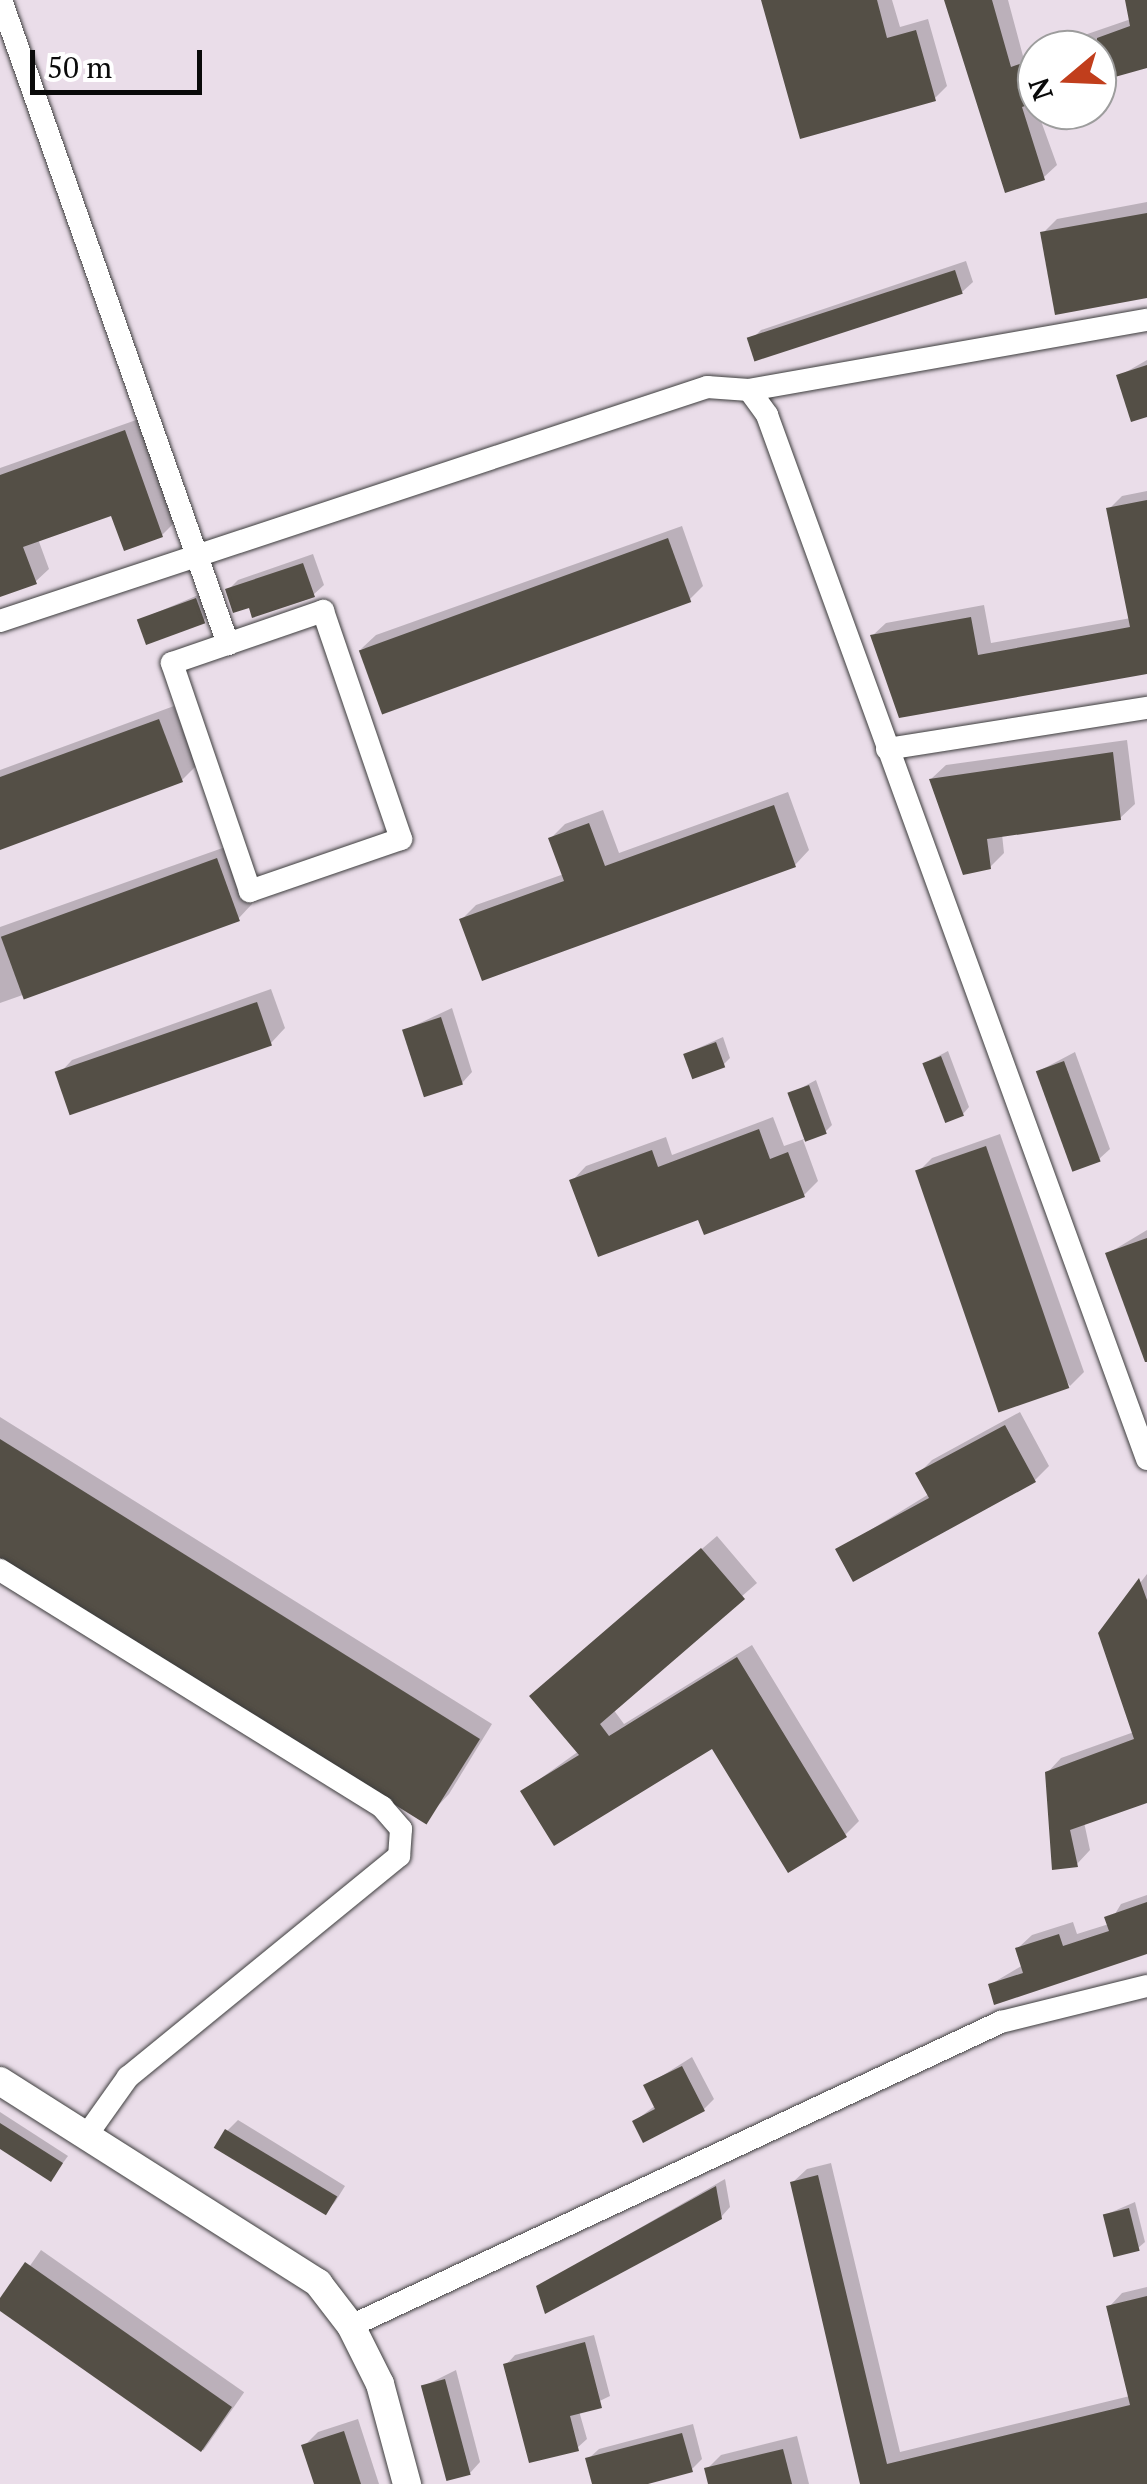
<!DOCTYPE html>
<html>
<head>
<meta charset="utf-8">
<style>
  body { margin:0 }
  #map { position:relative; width:1147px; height:2484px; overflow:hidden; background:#feffe8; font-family:"PT Serif",serif }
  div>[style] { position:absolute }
  .industrial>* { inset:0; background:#eadde9 }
  .shadow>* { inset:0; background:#0003; transform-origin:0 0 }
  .building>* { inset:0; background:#544f46; transform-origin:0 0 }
  .roads { filter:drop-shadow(0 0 2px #3d3d3d) drop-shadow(0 0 2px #3d3d3d) }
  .minor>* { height:22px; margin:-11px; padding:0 11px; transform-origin:11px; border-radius:11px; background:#fff }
  .tertiary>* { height:28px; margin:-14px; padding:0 14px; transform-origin:14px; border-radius:14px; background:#fff }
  span { translate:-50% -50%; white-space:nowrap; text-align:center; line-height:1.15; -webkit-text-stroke:10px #fff; paint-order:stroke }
  .north { position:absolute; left:1017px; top:30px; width:100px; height:100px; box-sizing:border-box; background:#fff; border:2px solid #9d9d9d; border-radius:50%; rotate:251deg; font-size:28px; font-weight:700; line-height:40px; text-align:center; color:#0a0a0a }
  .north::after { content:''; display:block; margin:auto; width:35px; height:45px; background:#c13e1c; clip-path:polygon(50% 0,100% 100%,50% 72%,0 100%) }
  .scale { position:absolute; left:30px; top:50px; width:172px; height:45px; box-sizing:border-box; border:5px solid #0a0a0a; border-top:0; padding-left:12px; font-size:30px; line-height:35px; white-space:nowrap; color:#0a0a0a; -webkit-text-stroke:8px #fff; paint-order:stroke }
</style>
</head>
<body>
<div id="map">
  <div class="industrial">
    <i style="clip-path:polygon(evenodd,0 0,1147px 0,1147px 2484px,0 2484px,0 0,1037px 50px,1097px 50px,1097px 110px,1037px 110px,1037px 50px)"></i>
  </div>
  <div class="shadow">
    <i style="clip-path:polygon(764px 0,892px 0,900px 27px,928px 19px,947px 86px,934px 99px)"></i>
    <i style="clip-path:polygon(946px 0,1008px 0,1023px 56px,1037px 51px,1037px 110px,1057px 165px,1044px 177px)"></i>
    <i style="clip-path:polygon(1127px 0,1147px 0,1147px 66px,1097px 79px,1097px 50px,1041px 50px,1131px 19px)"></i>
    <i style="clip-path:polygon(1147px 202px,1147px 296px,1043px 233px,1057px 219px)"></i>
    <i style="clip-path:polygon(966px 261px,973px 282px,962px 292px,750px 341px,761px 330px)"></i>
    <i style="clip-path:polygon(1147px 360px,1147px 414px,1119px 376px)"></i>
    <i style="clip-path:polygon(139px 419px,175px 522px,162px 535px,113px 513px,38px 539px,49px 569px,35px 582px,0 594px,0 468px)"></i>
    <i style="clip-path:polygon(1147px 491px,1147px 671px,901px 716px,872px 636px,886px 623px,984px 605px,991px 643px,1131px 618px,1109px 509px,1122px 496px)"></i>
    <i style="clip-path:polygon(682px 526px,703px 586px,689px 600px,361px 649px,376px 635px)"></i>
    <i style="clip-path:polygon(313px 554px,324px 585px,313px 595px,250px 605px,228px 590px,238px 580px)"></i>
    <i style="clip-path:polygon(203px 593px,210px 614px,203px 621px,139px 620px)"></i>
    <i style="clip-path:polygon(174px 706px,196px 766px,182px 780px,0 848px,0 770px)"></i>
    <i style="clip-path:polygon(1127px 740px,1135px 804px,1120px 818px,1002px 834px,1004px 853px,990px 867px,931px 779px,946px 765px)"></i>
    <i style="clip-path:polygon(788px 792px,809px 850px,795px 865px,462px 919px,476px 905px,564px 874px,551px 838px,565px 824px,603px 810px,619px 853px)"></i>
    <i style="clip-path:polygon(231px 845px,252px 904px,238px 919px,0 1003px,0 927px)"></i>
    <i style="clip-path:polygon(271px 989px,285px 1028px,271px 1043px,58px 1075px,72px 1060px)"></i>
    <i style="clip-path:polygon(452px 1008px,472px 1072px,462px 1083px,405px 1030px)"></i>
    <i style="clip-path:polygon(723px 1037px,730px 1058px,723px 1065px,685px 1054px)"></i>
    <i style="clip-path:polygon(948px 1051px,969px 1107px,963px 1114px,925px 1063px)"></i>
    <i style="clip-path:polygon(1075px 1052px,1110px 1149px,1099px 1159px,1039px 1071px)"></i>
    <i style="clip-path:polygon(816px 1080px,832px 1125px,826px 1131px,803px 1140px,818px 1181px,804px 1195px,700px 1216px,572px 1181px,586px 1166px,666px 1137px,672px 1155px,773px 1117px,784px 1146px,807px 1138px,790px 1094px)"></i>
    <i style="clip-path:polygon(1000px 1134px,1084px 1372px,1070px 1386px,918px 1172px,932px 1158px)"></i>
    <i style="clip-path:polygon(1147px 1230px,1147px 1361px,1107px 1254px)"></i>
    <i style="clip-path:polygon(1020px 1412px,1049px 1466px,1035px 1480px,838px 1550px,929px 1494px,918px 1474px,932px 1460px)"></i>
    <i style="clip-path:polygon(0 1417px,492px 1724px,449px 1794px,435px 1809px,0 1537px)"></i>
    <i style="clip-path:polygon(717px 1536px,757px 1583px,613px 1709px,624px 1724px,752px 1645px,859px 1821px,845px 1835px,713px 1746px,523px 1791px,579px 1751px,547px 1682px)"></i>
    <i style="clip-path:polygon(1147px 1574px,1147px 1801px,1084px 1822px,1090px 1850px,1077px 1864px,1047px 1773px,1061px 1758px,1134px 1732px,1101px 1634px)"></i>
    <i style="clip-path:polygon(1147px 1895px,1147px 1951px,991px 1984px,1023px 1965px,1018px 1948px,1032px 1935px,1073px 1922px,1077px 1934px,1109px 1924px,1121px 1904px)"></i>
    <i style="clip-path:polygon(692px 2057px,714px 2099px,704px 2109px,635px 2121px,656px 2105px,646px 2086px)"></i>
    <i style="clip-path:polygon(0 2112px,68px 2156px,51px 2179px,0 2146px)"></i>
    <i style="clip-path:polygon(238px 2120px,345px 2186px,335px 2202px,325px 2213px,227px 2131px)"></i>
    <i style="clip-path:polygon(831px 2163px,900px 2452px,1130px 2396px,1109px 2307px,1122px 2293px,1147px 2287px,1147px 2484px,868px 2484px,793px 2182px,807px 2169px)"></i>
    <i style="clip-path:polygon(725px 2179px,730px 2207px,721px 2217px,539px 2286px)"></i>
    <i style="clip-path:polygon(1135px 2202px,1145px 2242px,1138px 2248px,1105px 2215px)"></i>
    <i style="left:41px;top:2250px;width:248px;height:71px;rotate:35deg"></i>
    <i style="clip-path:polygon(594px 2335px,610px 2396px,579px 2411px,587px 2439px,577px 2448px,506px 2365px,515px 2355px)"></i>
    <i style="clip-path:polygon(456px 2370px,480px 2462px,470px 2473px,424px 2386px)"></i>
    <i style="clip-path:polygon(358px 2419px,379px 2484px,316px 2484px,304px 2446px,318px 2432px)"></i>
    <i style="clip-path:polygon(693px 2424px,702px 2459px,691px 2470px,638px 2484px,595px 2484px,588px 2459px,599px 2449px)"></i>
    <i style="clip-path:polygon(797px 2436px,809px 2484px,711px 2484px,707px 2469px,721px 2455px)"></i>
  </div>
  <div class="building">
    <i style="clip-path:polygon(761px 0,877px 0,887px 38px,916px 30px,936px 101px,800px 139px)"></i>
    <i style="clip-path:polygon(944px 0,992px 0,1011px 67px,1037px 58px,1037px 102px,1022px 107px,1045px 180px,1005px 193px)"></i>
    <i style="clip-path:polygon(1125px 0,1147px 0,1147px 68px,1097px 82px,1097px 38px,1130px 26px)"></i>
    <i style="clip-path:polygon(1147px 213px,1147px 298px,1055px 315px,1040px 232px)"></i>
    <i style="left:955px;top:270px;width:25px;height:219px;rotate:72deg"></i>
    <i style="clip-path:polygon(1147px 365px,1147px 417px,1131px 422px,1116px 375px)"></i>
    <i style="clip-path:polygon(125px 430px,163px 537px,124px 551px,111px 516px,23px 547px,37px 584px,0 597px,0 475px)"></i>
    <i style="clip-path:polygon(1147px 500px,1147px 674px,899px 718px,870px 635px,971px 617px,978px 655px,1130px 627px,1106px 508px)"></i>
    <i style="left:668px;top:538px;width:68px;height:329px;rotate:70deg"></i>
    <i style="clip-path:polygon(303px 563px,315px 597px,252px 618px,249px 608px,233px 613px,225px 589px)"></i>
    <i style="left:196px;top:598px;width:27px;height:63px;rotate:70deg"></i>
    <i style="clip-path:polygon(159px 719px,183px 782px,0 850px,0 777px)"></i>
    <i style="clip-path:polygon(1113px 752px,1121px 820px,987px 839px,991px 869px,963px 875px,929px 779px)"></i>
    <i style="clip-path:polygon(774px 805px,796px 867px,482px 981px,459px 919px,564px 881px,548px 838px,589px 823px,605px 866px)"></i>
    <i style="left:217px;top:858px;width:67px;height:230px;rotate:70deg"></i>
    <i style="left:257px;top:1002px;width:46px;height:214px;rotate:71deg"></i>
    <i style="left:441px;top:1017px;width:71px;height:41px;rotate:72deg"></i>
    <i style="left:716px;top:1042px;width:27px;height:35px;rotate:70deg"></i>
    <i style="left:941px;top:1056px;width:64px;height:20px;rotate:69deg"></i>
    <i style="left:1064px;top:1061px;width:107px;height:30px;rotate:70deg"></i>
    <i style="left:809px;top:1085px;width:52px;height:23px;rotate:70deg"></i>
    <i style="clip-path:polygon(759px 1129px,770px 1159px,788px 1152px,805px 1197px,704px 1235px,698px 1220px,598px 1257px,569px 1180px,652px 1150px,658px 1167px)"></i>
    <i style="left:986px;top:1146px;width:256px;height:75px;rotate:71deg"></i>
    <i style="clip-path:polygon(1147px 1238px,1147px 1362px,1145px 1362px,1105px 1253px)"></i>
    <i style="clip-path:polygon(1005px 1425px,1036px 1482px,853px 1582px,835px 1549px,929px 1498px,915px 1473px)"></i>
    <i style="left:0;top:1439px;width:566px;height:101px;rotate:32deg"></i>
    <i style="clip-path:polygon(701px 1548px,745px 1599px,600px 1724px,609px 1736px,737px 1657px,847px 1837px,788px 1873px,712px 1749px,554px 1846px,520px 1791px,579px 1755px,529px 1696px)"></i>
    <i style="clip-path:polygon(1139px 1578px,1147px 1600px,1147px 1803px,1070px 1830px,1078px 1867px,1052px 1870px,1045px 1772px,1134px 1739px,1098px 1633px)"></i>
    <i style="clip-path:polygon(1147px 1902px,1147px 1954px,994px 2005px,988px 1984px,1023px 1973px,1015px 1948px,1059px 1934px,1063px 1946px,1109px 1931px,1104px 1917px)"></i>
    <i style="clip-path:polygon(682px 2066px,705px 2111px,643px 2143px,632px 2121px,655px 2109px,643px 2085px)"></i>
    <i style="clip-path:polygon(0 2123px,63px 2163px,51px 2182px,0 2149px)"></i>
    <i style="left:225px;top:2129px;width:131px;height:22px;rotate:31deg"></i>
    <i style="clip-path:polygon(818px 2175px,887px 2464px,1130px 2405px,1106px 2306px,1147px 2296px,1147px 2484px,860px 2484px,790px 2182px)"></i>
    <i style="clip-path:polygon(716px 2186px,722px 2219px,545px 2314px,536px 2286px)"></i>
    <i style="left:1129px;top:2208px;width:44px;height:27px;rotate:76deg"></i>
    <i style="clip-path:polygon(25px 2262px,232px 2407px,201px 2452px,0 2311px,0 2298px)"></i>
    <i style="clip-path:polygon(585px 2342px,602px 2408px,570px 2416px,579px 2451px,529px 2463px,503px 2364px)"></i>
    <i style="left:445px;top:2379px;width:99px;height:25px;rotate:75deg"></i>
    <i style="clip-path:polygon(344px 2431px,361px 2484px,314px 2484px,301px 2445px)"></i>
    <i style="clip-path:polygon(682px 2433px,693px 2472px,648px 2484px,592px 2484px,585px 2458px)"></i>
    <i style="clip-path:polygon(783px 2449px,792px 2484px,708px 2484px,704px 2468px)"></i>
  </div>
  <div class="roads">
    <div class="minor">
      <i style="left:1px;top:0;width:683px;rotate:70.58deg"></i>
      <i style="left:749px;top:390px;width:404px;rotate:-10deg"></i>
      <i style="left:323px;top:611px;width:241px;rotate:71.1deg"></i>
      <i style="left:401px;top:839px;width:160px;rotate:161deg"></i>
      <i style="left:250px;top:891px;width:241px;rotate:-108.9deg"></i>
      <i style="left:172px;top:663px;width:160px;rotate:-19deg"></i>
      <i style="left:0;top:621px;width:745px;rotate:-18.31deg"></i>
      <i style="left:707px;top:387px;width:42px;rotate:4.1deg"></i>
      <i style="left:749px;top:390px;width:31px;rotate:54deg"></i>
      <i style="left:767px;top:415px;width:1111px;rotate:70deg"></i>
      <i style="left:887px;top:749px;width:263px;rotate:-9deg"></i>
      <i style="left:0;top:1570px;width:450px;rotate:31.8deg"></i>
      <i style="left:382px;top:1807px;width:29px;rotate:49deg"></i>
      <i style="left:401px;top:1829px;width:27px;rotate:94deg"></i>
      <i style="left:399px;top:1856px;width:350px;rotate:140.8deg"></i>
      <i style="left:128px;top:2077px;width:72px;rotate:125.4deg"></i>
      <i style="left:351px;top:2326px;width:718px;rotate:-25.07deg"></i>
      <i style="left:1001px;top:2022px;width:150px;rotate:-13.9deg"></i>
    </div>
    <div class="tertiary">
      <i style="left:0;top:2081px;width:377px;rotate:32.4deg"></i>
      <i style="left:318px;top:2283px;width:54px;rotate:52.5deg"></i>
      <i style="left:351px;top:2326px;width:65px;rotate:63.4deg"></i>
      <i style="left:380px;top:2384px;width:104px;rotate:74.9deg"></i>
    </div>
  </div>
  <div class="north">N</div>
  <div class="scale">50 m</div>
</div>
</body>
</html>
